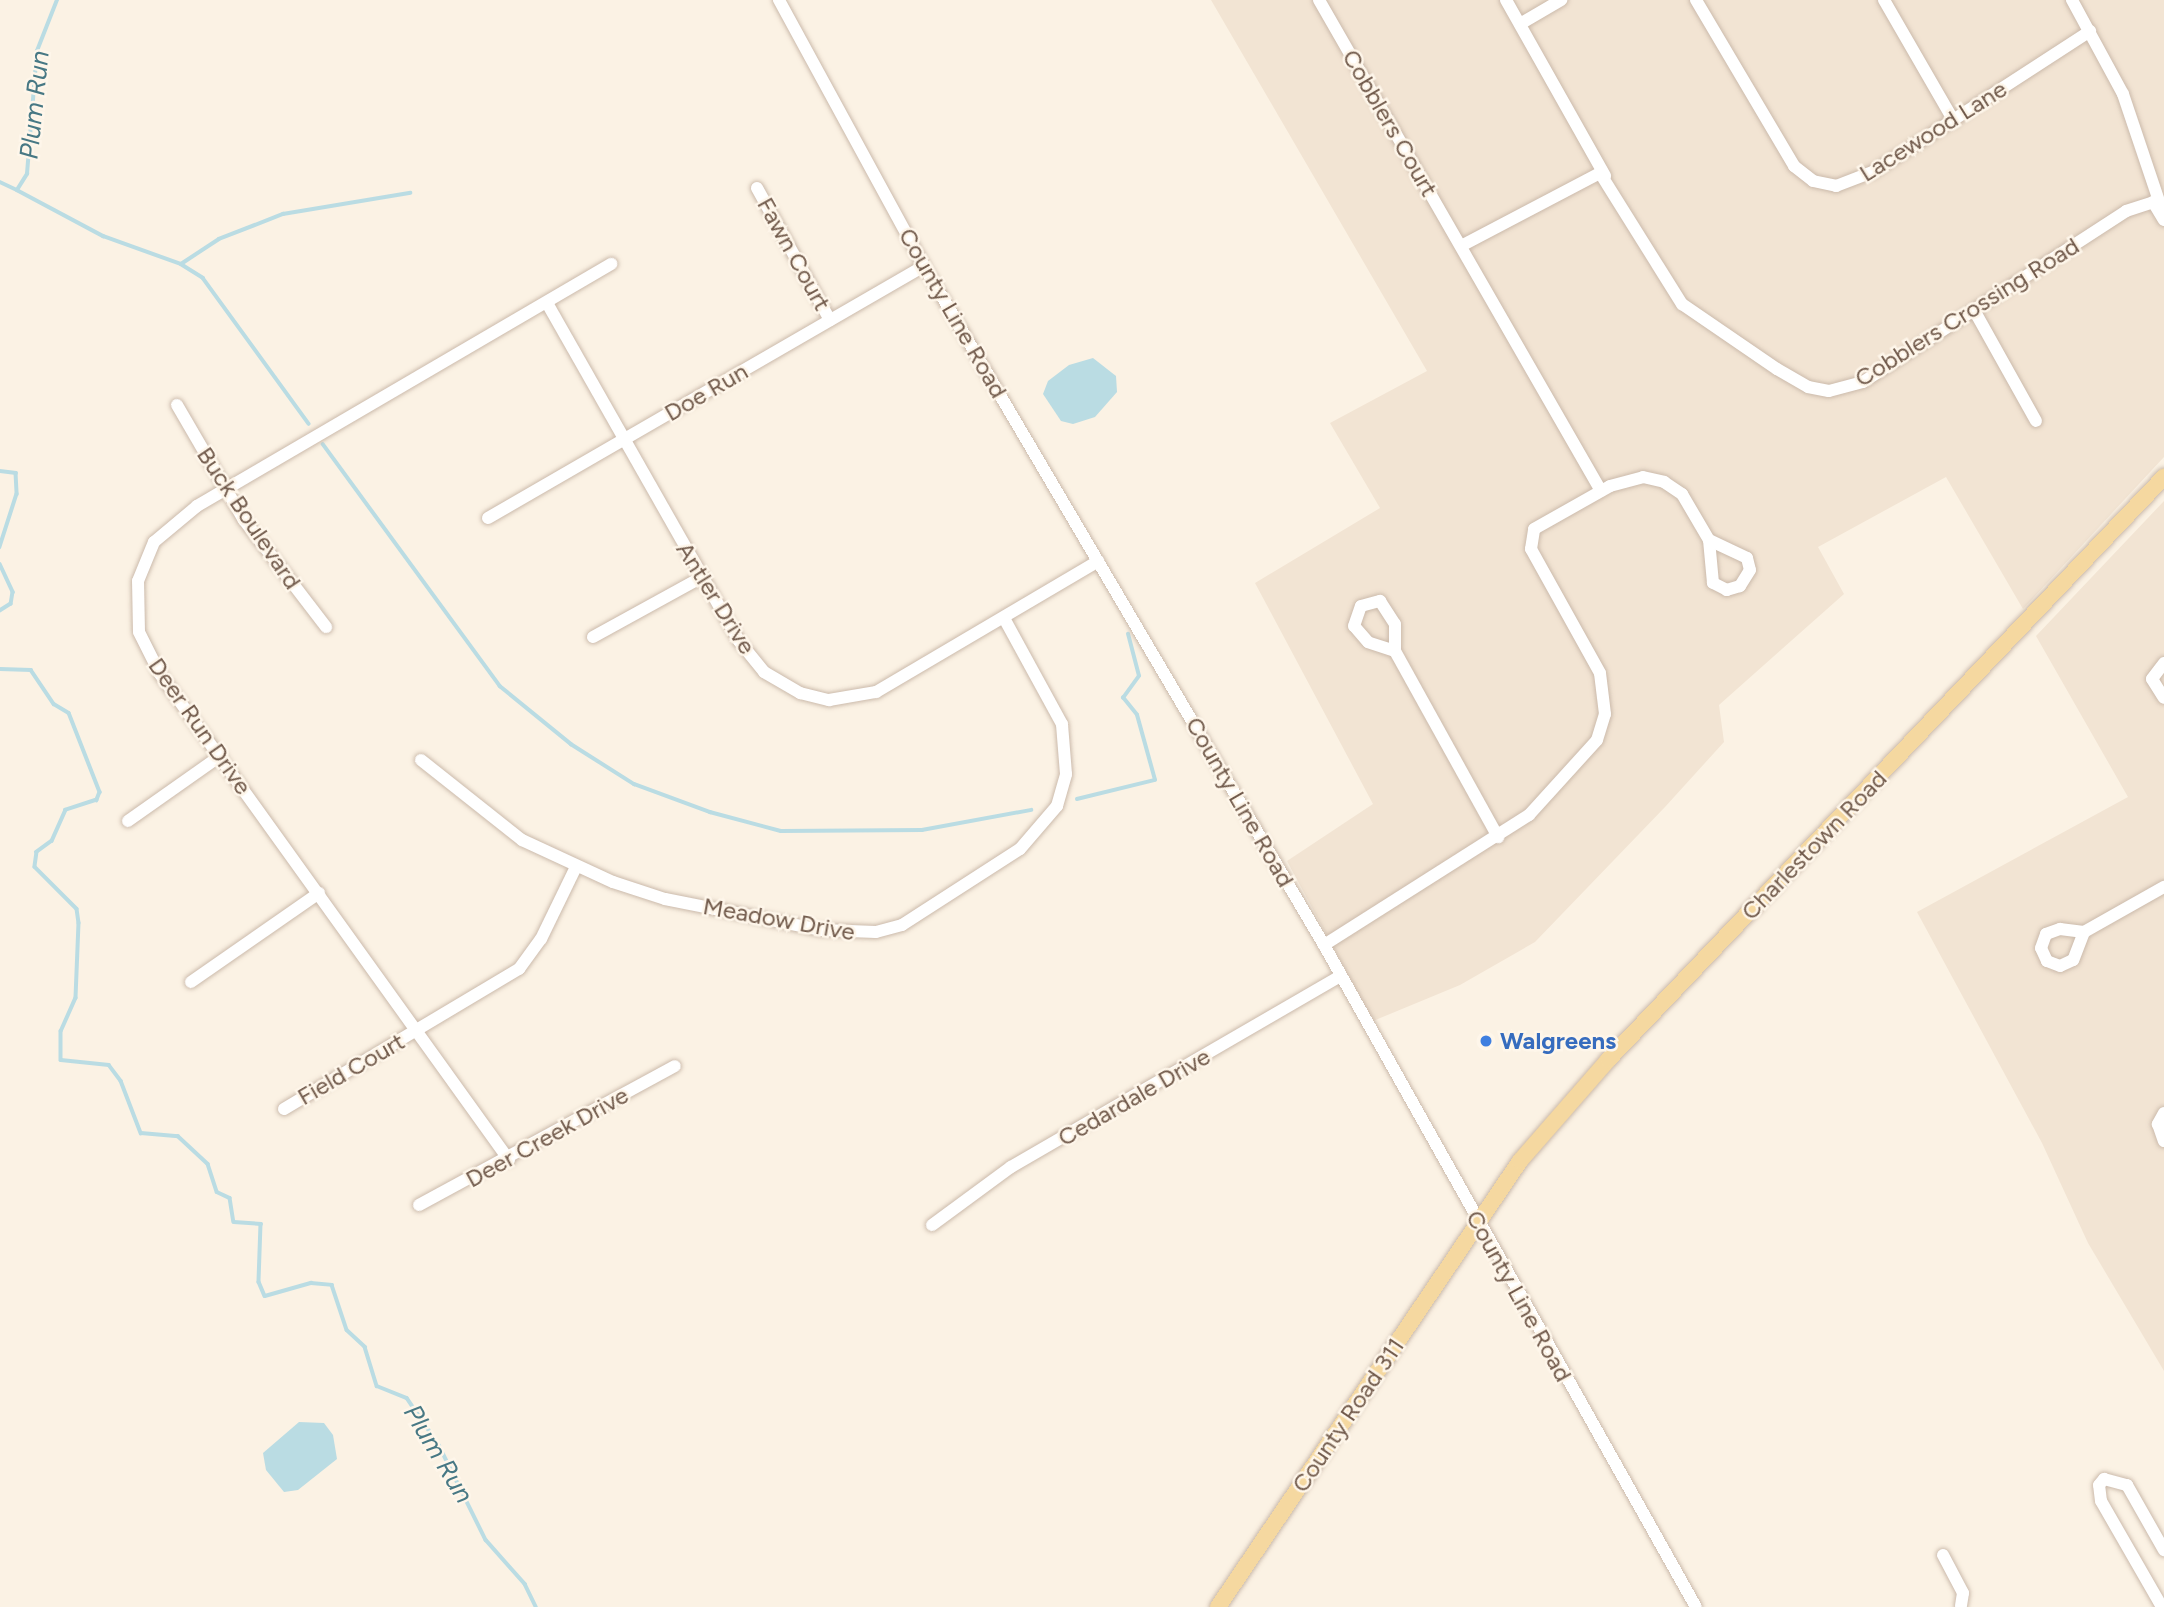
<!DOCTYPE html>
<html>
<head>
<meta charset="utf-8">
<style>
  body { margin:0 }
  #map { position:relative; width:2164px; height:1607px; overflow:hidden; background:#fbf2e4; font-family:Figtree,sans-serif }
  div>[style] { position:absolute }
  .residential>* { inset:0; background:#f2e4d3 }
  .water>* { inset:0; background:#badce3 }
  .stream>* { height:3.5px; margin:-1.75px; padding:0 1.75px; transform-origin:1.75px; border-radius:1.75px; background:#badce3 }
  .roads { filter:drop-shadow(0 0 2px #cbbaab) drop-shadow(0 0 2px #cbbaab) }
  .minor>* { height:12px; margin:-6px; padding:0 6px; transform-origin:6px; border-radius:6px; background:#fff }
  .major>* { height:16px; margin:-8px; padding:0 8px; transform-origin:8px; border-radius:8px; background:#f5d8a0 }
  .dots>* { width:19px; height:19px; translate:-50% -50%; box-sizing:border-box; border:4px solid #fef6ea; border-radius:50% }
  span { translate:-50% -50%; white-space:nowrap; text-align:center; line-height:1.15; -webkit-text-stroke:5px #fef6ea; paint-order:stroke }
  .street-label { font-size:24px; color:#715a4b }
  .shop-label { font-size:24px; color:#366cbe; font-weight:700 }
  .left { translate:0 -50%; text-align:left }
  .water-label { font-size:26px; color:#477884; font-style:italic }
</style>
</head>
<body>
<div id="map">
  <div class="residential">
    <i style="clip-path:polygon(1211px 0,2164px 0,2164px 457px,2023px 609px,1946px 477px,1818px 547px,1844px 594px,1719px 705px,1724px 742px,1665px 807px,1535px 942px,1460px 985px,1373px 1021px,1287px 861px,1373px 804px,1255px 583px,1380px 508px,1330px 423px,1427px 371px)"></i>
    <i style="clip-path:polygon(2164px 501px,2164px 1371px,2088px 1243px,2042px 1143px,1917px 912px,2128px 797px,2036px 636px)"></i>
  </div>
  <div class="water">
    <i style="clip-path:polygon(1093px 358px,1116px 376px,1117px 392px,1095px 417px,1073px 424px,1061px 421px,1043px 394px,1048px 381px,1069px 365px)"></i>
    <i style="clip-path:polygon(299px 1422px,324px 1423px,333px 1435px,337px 1459px,298px 1490px,284px 1492px,266px 1470px,263px 1453px)"></i>
  </div>
  <div class="stream">
    <i style="left:0;top:182px;width:19px;rotate:25deg"></i>
    <i style="left:17px;top:190px;width:19px;rotate:-58deg"></i>
    <i style="left:27px;top:174px;width:123px;rotate:-85.4deg"></i>
    <i style="left:37px;top:51px;width:55px;rotate:-68.6deg"></i>
    <i style="left:17px;top:190px;width:98px;rotate:28.1deg"></i>
    <i style="left:103px;top:236px;width:83px;rotate:19.7deg"></i>
    <i style="left:181px;top:264px;width:26px;rotate:32deg"></i>
    <i style="left:203px;top:278px;width:180px;rotate:54deg"></i>
    <i style="left:181px;top:264px;width:45px;rotate:-33.3deg"></i>
    <i style="left:219px;top:239px;width:69px;rotate:-21.3deg"></i>
    <i style="left:283px;top:214px;width:129px;rotate:-9.4deg"></i>
    <i style="left:323px;top:444px;width:300px;rotate:53.8deg"></i>
    <i style="left:500px;top:686px;width:92px;rotate:39.2deg"></i>
    <i style="left:571px;top:744px;width:75px;rotate:32.4deg"></i>
    <i style="left:634px;top:784px;width:81px;rotate:20.2deg"></i>
    <i style="left:710px;top:812px;width:73px;rotate:15deg"></i>
    <i style="left:781px;top:831px;width:141px;rotate:-0.4deg"></i>
    <i style="left:922px;top:830px;width:111px;rotate:-10.4deg"></i>
    <i style="left:0;top:471px;width:16px;rotate:7deg"></i>
    <i style="left:16px;top:473px;width:21px;rotate:87deg"></i>
    <i style="left:17px;top:494px;width:56px;rotate:107.8deg"></i>
    <i style="left:0;top:564px;width:31px;rotate:65deg"></i>
    <i style="left:13px;top:592px;width:12px;rotate:99deg"></i>
    <i style="left:11px;top:604px;width:13px;rotate:148deg"></i>
    <i style="left:0;top:669px;width:31px;rotate:2deg"></i>
    <i style="left:31px;top:670px;width:41px;rotate:55.9deg"></i>
    <i style="left:54px;top:704px;width:17px;rotate:31deg"></i>
    <i style="left:69px;top:713px;width:85px;rotate:68.6deg"></i>
    <i style="left:100px;top:792px;width:9px;rotate:111deg"></i>
    <i style="left:97px;top:800px;width:33px;rotate:162deg"></i>
    <i style="left:66px;top:810px;width:34px;rotate:114deg"></i>
    <i style="left:52px;top:841px;width:19px;rotate:144deg"></i>
    <i style="left:37px;top:852px;width:15px;rotate:98deg"></i>
    <i style="left:35px;top:867px;width:59px;rotate:45deg"></i>
    <i style="left:77px;top:909px;width:14px;rotate:82deg"></i>
    <i style="left:79px;top:923px;width:75px;rotate:92.3deg"></i>
    <i style="left:76px;top:998px;width:36px;rotate:114deg"></i>
    <i style="left:61px;top:1031px;width:29px;rotate:90deg"></i>
    <i style="left:61px;top:1060px;width:48px;rotate:5.9deg"></i>
    <i style="left:109px;top:1065px;width:20px;rotate:53deg"></i>
    <i style="left:121px;top:1081px;width:56px;rotate:69deg"></i>
    <i style="left:141px;top:1133px;width:37px;rotate:5deg"></i>
    <i style="left:178px;top:1136px;width:41px;rotate:43deg"></i>
    <i style="left:208px;top:1164px;width:29px;rotate:72deg"></i>
    <i style="left:217px;top:1192px;width:14px;rotate:25deg"></i>
    <i style="left:230px;top:1198px;width:24px;rotate:81deg"></i>
    <i style="left:234px;top:1222px;width:27px;rotate:4deg"></i>
    <i style="left:261px;top:1224px;width:58px;rotate:92deg"></i>
    <i style="left:259px;top:1282px;width:15px;rotate:67deg"></i>
    <i style="left:265px;top:1296px;width:48px;rotate:-15.8deg"></i>
    <i style="left:311px;top:1283px;width:21px;rotate:5deg"></i>
    <i style="left:332px;top:1285px;width:47px;rotate:71.6deg"></i>
    <i style="left:347px;top:1330px;width:25px;rotate:43deg"></i>
    <i style="left:365px;top:1347px;width:41px;rotate:72.9deg"></i>
    <i style="left:377px;top:1386px;width:32px;rotate:22deg"></i>
    <i style="left:407px;top:1398px;width:57px;rotate:55.8deg"></i>
    <i style="left:439px;top:1445px;width:106px;rotate:63.7deg"></i>
    <i style="left:486px;top:1540px;width:59px;rotate:48.4deg"></i>
    <i style="left:525px;top:1584px;width:25px;rotate:64deg"></i>
    <i style="left:1077px;top:799px;width:80px;rotate:-13.7deg"></i>
    <i style="left:1155px;top:780px;width:67px;rotate:-105.5deg"></i>
    <i style="left:1137px;top:715px;width:22px;rotate:-129deg"></i>
    <i style="left:1123px;top:698px;width:27px;rotate:-54deg"></i>
    <i style="left:1139px;top:676px;width:43px;rotate:-104.7deg"></i>
  </div>
  <div class="roads">
    <div class="minor">
      <i style="left:779px;top:0;width:303px;rotate:61.4deg"></i>
      <i style="left:924px;top:266px;width:788px;rotate:59.5deg"></i>
      <i style="left:1324px;top:945px;width:759px;rotate:60.67deg"></i>
      <i style="left:1319px;top:0;width:566px;rotate:60.13deg"></i>
      <i style="left:1506px;top:0;width:202px;rotate:60.6deg"></i>
      <i style="left:1696px;top:0;width:193px;rotate:59.4deg"></i>
      <i style="left:1794px;top:166px;width:24px;rotate:38deg"></i>
      <i style="left:1813px;top:181px;width:24px;rotate:12deg"></i>
      <i style="left:1836px;top:186px;width:40px;rotate:-21deg"></i>
      <i style="left:1873px;top:172px;width:259px;rotate:-33deg"></i>
      <i style="left:1884px;top:0;width:140px;rotate:60deg"></i>
      <i style="left:2072px;top:0;width:107px;rotate:61.5deg"></i>
      <i style="left:2123px;top:94px;width:122px;rotate:71.4deg"></i>
      <i style="left:1520px;top:24px;width:48px;rotate:-30.3deg"></i>
      <i style="left:757px;top:188px;width:151px;rotate:61.1deg"></i>
      <i style="left:1461px;top:246px;width:157px;rotate:-27.7deg"></i>
      <i style="left:1600px;top:173px;width:155px;rotate:58deg"></i>
      <i style="left:1682px;top:304px;width:115px;rotate:34.4deg"></i>
      <i style="left:1777px;top:369px;width:36px;rotate:30deg"></i>
      <i style="left:1808px;top:387px;width:21px;rotate:11deg"></i>
      <i style="left:1829px;top:391px;width:35px;rotate:-15deg"></i>
      <i style="left:1863px;top:382px;width:314px;rotate:-33deg"></i>
      <i style="left:2126px;top:211px;width:28px;rotate:-18deg"></i>
      <i style="left:2153px;top:202px;width:21px;rotate:59deg"></i>
      <i style="left:547px;top:303px;width:389px;rotate:60.4deg"></i>
      <i style="left:739px;top:641px;width:40px;rotate:51deg"></i>
      <i style="left:764px;top:672px;width:42px;rotate:30.3deg"></i>
      <i style="left:800px;top:693px;width:30px;rotate:14deg"></i>
      <i style="left:829px;top:700px;width:48px;rotate:-9.7deg"></i>
      <i style="left:876px;top:692px;width:258px;rotate:-30.5deg"></i>
      <i style="left:1974px;top:310px;width:127px;rotate:60.8deg"></i>
      <i style="left:177px;top:405px;width:133px;rotate:59.8deg"></i>
      <i style="left:244px;top:520px;width:135px;rotate:52.5deg"></i>
      <i style="left:488px;top:518px;width:504px;rotate:-30.03deg"></i>
      <i style="left:1709px;top:540px;width:42px;rotate:25.3deg"></i>
      <i style="left:1747px;top:558px;width:12px;rotate:76deg"></i>
      <i style="left:1750px;top:570px;width:19px;rotate:122deg"></i>
      <i style="left:1740px;top:586px;width:14px;rotate:163deg"></i>
      <i style="left:1727px;top:590px;width:16px;rotate:-153deg"></i>
      <i style="left:1713px;top:583px;width:43px;rotate:-95.3deg"></i>
      <i style="left:1380px;top:601px;width:27px;rotate:57deg"></i>
      <i style="left:1395px;top:624px;width:27px;rotate:90deg"></i>
      <i style="left:1395px;top:651px;width:28px;rotate:-162deg"></i>
      <i style="left:1368px;top:642px;width:21px;rotate:-131deg"></i>
      <i style="left:1354px;top:626px;width:21px;rotate:-71deg"></i>
      <i style="left:1361px;top:606px;width:20px;rotate:-15deg"></i>
      <i style="left:593px;top:637px;width:124px;rotate:-28.8deg"></i>
      <i style="left:1395px;top:651px;width:213px;rotate:61deg"></i>
      <i style="left:2164px;top:663px;width:20px;rotate:127deg"></i>
      <i style="left:2152px;top:679px;width:22px;rotate:58deg"></i>
      <i style="left:421px;top:760px;width:129px;rotate:38.4deg"></i>
      <i style="left:522px;top:840px;width:100px;rotate:24.8deg"></i>
      <i style="left:613px;top:882px;width:55px;rotate:18.1deg"></i>
      <i style="left:665px;top:899px;width:160px;rotate:11.2deg"></i>
      <i style="left:822px;top:930px;width:54px;rotate:2.1deg"></i>
      <i style="left:876px;top:932px;width:27px;rotate:-15deg"></i>
      <i style="left:902px;top:925px;width:140px;rotate:-32.8deg"></i>
      <i style="left:1020px;top:849px;width:57px;rotate:-49.3deg"></i>
      <i style="left:1057px;top:806px;width:33px;rotate:-74deg"></i>
      <i style="left:1066px;top:774px;width:50px;rotate:-94.6deg"></i>
      <i style="left:1062px;top:724px;width:121px;rotate:-118.7deg"></i>
      <i style="left:128px;top:821px;width:113px;rotate:-35.2deg"></i>
      <i style="left:2060px;top:929px;width:24px;rotate:7deg"></i>
      <i style="left:2084px;top:932px;width:30px;rotate:111deg"></i>
      <i style="left:2073px;top:960px;width:14px;rotate:155deg"></i>
      <i style="left:2060px;top:966px;width:14px;rotate:-159deg"></i>
      <i style="left:2047px;top:961px;width:14px;rotate:-115deg"></i>
      <i style="left:2041px;top:948px;width:15px;rotate:-70deg"></i>
      <i style="left:2046px;top:934px;width:15px;rotate:-20deg"></i>
      <i style="left:2084px;top:932px;width:92px;rotate:-29.4deg"></i>
      <i style="left:1324px;top:945px;width:243px;rotate:-32.4deg"></i>
      <i style="left:1529px;top:815px;width:101px;rotate:-47.8deg"></i>
      <i style="left:1597px;top:740px;width:27px;rotate:-73deg"></i>
      <i style="left:1605px;top:714px;width:41px;rotate:-97deg"></i>
      <i style="left:1600px;top:673px;width:142px;rotate:-119.1deg"></i>
      <i style="left:1531px;top:549px;width:20px;rotate:-81deg"></i>
      <i style="left:1534px;top:529px;width:87px;rotate:-29.5deg"></i>
      <i style="left:1610px;top:486px;width:34px;rotate:-15deg"></i>
      <i style="left:1643px;top:477px;width:22px;rotate:13deg"></i>
      <i style="left:1664px;top:482px;width:22px;rotate:34deg"></i>
      <i style="left:1682px;top:494px;width:53px;rotate:59.6deg"></i>
      <i style="left:191px;top:982px;width:156px;rotate:-34.8deg"></i>
      <i style="left:284px;top:1109px;width:274px;rotate:-30.8deg"></i>
      <i style="left:519px;top:969px;width:37px;rotate:-54deg"></i>
      <i style="left:541px;top:939px;width:80px;rotate:-64.1deg"></i>
      <i style="left:2164px;top:1113px;width:13px;rotate:119deg"></i>
      <i style="left:2158px;top:1124px;width:18px;rotate:71deg"></i>
      <i style="left:509px;top:1160px;width:598px;rotate:-125.68deg"></i>
      <i style="left:160px;top:674px;width:47px;rotate:-116.6deg"></i>
      <i style="left:139px;top:632px;width:51px;rotate:-91.1deg"></i>
      <i style="left:138px;top:581px;width:42px;rotate:-67.7deg"></i>
      <i style="left:154px;top:542px;width:56px;rotate:-39.9deg"></i>
      <i style="left:197px;top:506px;width:480px;rotate:-30.3deg"></i>
      <i style="left:419px;top:1205px;width:291px;rotate:-28.5deg"></i>
      <i style="left:932px;top:1225px;width:98px;rotate:-36.3deg"></i>
      <i style="left:1011px;top:1167px;width:381px;rotate:-30.1deg"></i>
      <i style="left:1943px;top:1555px;width:43px;rotate:62.2deg"></i>
      <i style="left:1963px;top:1593px;width:13px;rotate:99deg"></i>
      <i style="left:2162px;top:1607px;width:122px;rotate:-119.9deg"></i>
      <i style="left:2101px;top:1501px;width:16px;rotate:-97deg"></i>
      <i style="left:2099px;top:1485px;width:8px;rotate:-50deg"></i>
      <i style="left:2104px;top:1479px;width:24px;rotate:15deg"></i>
      <i style="left:2127px;top:1485px;width:75px;rotate:60.4deg"></i>
    </div>
    <div class="major">
      <i style="left:1218px;top:1607px;width:539px;rotate:-55.9deg"></i>
      <i style="left:1520px;top:1161px;width:134px;rotate:-48.9deg"></i>
      <i style="left:1608px;top:1060px;width:806px;rotate:-46.36deg"></i>
    </div>
  </div>
  <div class="dots">
    <i style="left:1486px;top:1041px;background:#3f7fe0"></i>
  </div>
  <div class="street-label">
    <span style="left:1390px;top:123px;rotate:60deg">Cobblers Court</span>
    <span style="left:1933px;top:131px;rotate:-32deg">Lacewood Lane</span>
    <span style="left:794px;top:254px;rotate:61deg">Fawn Court</span>
    <span style="left:1967px;top:312px;rotate:-32deg">Cobblers Crossing Road</span>
    <span style="left:953px;top:313px;rotate:60deg">County Line Road</span>
    <span style="left:706px;top:392px;rotate:-30deg">Doe Run</span>
    <span style="left:249px;top:518px;rotate:56deg">Buck Boulevard</span>
    <span style="left:716px;top:598px;rotate:58deg">Antler Drive</span>
    <span style="left:200px;top:726px;rotate:55deg">Deer Run Drive</span>
    <span style="left:1240px;top:802px;rotate:60deg">County Line Road</span>
    <span style="left:1814px;top:845px;rotate:-46deg">Charlestown Road</span>
    <span style="left:779px;top:919px;rotate:10deg">Meadow Drive</span>
    <span style="left:351px;top:1069px;rotate:-30deg">Field Court</span>
    <span style="left:1134px;top:1097px;rotate:-30deg">Cedardale Drive</span>
    <span style="left:547px;top:1137px;rotate:-29deg">Deer Creek Drive</span>
    <span style="left:1519px;top:1296px;rotate:61deg">County Line Road</span>
    <span style="left:1348px;top:1415px;rotate:-56deg">County Road 311</span>
  </div>
  <div class="shop-label">
    <span class="left" style="left:1500px;top:1041px">Walgreens</span>
  </div>
  <div class="water-label">
    <span style="left:35px;top:105px;rotate:-84deg">Plum Run</span>
    <span style="left:438px;top:1454px;rotate:59deg">Plum Run</span>
  </div>
</div>
</body>
</html>
